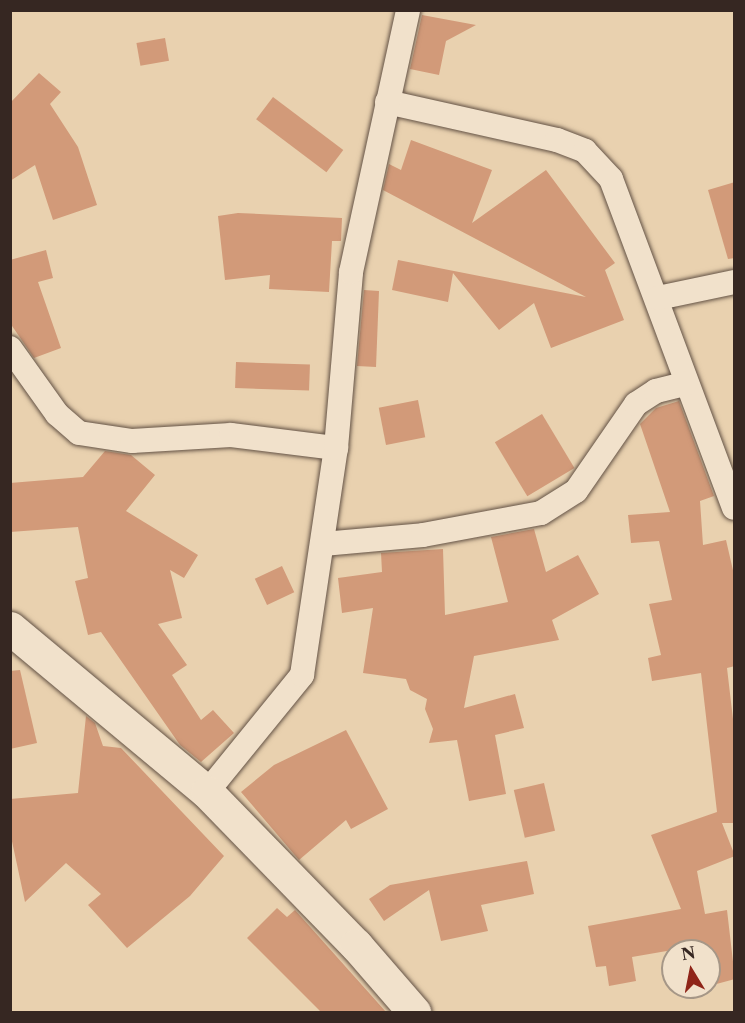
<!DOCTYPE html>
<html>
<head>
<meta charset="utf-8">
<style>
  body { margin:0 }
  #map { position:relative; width:745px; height:1023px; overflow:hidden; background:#e9d1af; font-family:"Libre Caslon Text",serif }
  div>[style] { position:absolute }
  .building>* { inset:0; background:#d29a79; transform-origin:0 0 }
  .roads { filter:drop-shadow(0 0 2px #635245) drop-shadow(0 0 2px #635245) }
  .street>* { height:24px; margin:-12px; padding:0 12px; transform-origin:12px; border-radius:12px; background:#f1e1cb }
  .secondary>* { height:33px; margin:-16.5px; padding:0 16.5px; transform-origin:16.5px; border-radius:16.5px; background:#f1e1cb }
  span { translate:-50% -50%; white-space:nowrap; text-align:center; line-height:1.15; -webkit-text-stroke:4.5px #f1e1cb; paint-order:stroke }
  .frame { position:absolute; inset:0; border:12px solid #362722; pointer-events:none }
  .north { position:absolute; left:661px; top:939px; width:60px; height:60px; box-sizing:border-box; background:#f1e1cb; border:2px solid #a69787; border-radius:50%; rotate:350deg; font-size:16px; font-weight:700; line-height:24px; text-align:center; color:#362722 }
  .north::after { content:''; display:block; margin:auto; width:21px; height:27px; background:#8f2418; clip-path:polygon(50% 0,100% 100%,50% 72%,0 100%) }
</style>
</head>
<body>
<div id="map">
  <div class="building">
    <i style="clip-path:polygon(422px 15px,476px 25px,446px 41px,439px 75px,410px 69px)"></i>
    <i style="left:165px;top:38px;width:23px;height:29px;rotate:80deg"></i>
    <i style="clip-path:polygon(39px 73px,61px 92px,50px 104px,78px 147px,97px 205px,53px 220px,35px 165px,10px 181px,10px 103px)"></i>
    <i style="left:273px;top:97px;width:88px;height:28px;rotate:37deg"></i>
    <i style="clip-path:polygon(411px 140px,492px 170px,472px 223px,546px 170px,615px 263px,605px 270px,624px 320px,551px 348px,534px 303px,499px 330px,453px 273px,448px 302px,392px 290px,398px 260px,586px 297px,383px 190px,389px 164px,401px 170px)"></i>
    <i style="clip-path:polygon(735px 182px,735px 258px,728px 259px,708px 190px)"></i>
    <i style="clip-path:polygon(238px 213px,342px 218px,341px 241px,332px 241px,329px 292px,269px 289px,270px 275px,225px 280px,218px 216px)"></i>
    <i style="clip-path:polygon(46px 250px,53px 278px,38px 282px,61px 348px,34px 358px,10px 323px,10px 260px)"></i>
    <i style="clip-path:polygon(364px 290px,379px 291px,376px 367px,357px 366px)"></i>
    <i style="left:236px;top:362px;width:74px;height:26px;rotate:2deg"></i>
    <i style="left:418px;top:400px;width:38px;height:40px;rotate:79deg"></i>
    <i style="clip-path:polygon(679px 401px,714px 496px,700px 501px,703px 545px,726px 540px,735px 579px,735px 666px,727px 668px,735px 736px,735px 823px,722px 823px,735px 856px,697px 871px,705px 914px,727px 910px,735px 979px,709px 986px,709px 951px,684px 948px,632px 957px,636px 981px,609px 986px,606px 966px,596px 967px,588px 926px,681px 909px,651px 835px,717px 812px,701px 673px,652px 681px,648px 658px,661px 655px,649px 604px,672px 600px,659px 541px,631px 543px,628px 515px,670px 512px,640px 424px,656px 408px)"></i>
    <i style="left:542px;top:414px;width:63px;height:55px;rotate:59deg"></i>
    <i style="clip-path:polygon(105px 451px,131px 455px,155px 475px,126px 511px,198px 555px,184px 578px,170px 570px,182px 618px,158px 624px,187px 665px,172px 675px,201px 720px,213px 710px,234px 733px,201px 762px,180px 745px,101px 632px,88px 635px,75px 581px,88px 578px,78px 527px,10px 532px,10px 483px,83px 477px)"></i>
    <i style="clip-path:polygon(534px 529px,546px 572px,578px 555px,599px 594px,552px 620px,559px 640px,474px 656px,464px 708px,515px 694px,524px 728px,495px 735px,506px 794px,469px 801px,457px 740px,429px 743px,433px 729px,425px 709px,427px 699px,410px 690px,406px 679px,363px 673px,373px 608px,342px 613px,338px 578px,382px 572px,381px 553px,443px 549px,445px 615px,508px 602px,491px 537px)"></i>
    <i style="left:282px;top:566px;width:29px;height:30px;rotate:65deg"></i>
    <i style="clip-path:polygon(20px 670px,37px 743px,10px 749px,10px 671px)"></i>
    <i style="clip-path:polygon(86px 716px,95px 723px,103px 746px,121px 748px,224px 856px,190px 896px,127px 948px,88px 905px,101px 894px,66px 863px,25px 902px,10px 832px,10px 799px,78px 793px)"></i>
    <i style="clip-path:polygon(346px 730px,388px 809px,351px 829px,346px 820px,299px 860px,241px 792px,274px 765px)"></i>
    <i style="left:544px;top:783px;width:49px;height:31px;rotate:77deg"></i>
    <i style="clip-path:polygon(527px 861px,534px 894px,481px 905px,488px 931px,441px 941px,429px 890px,384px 921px,369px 899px,390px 885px)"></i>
    <i style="clip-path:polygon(277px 908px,287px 917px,295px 910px,386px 1012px,321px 1012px,247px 938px)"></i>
  </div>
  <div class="roads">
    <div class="street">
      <i style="left:387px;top:102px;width:174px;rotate:12.6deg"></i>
      <i style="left:557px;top:140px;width:30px;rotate:21deg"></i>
      <i style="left:585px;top:151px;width:38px;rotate:47deg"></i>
      <i style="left:611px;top:179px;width:351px;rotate:69.5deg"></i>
      <i style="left:658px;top:298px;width:78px;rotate:-11.9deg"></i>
      <i style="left:10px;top:348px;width:81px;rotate:54.5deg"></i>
      <i style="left:57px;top:414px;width:29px;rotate:41deg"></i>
      <i style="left:79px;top:433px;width:54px;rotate:8.6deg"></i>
      <i style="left:132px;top:441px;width:99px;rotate:-3.5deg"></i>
      <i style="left:231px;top:435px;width:106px;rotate:7.1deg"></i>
      <i style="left:323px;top:544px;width:100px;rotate:-5.1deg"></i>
      <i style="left:423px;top:535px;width:120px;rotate:-10.6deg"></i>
      <i style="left:541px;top:513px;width:41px;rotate:-32.2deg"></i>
      <i style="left:576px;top:491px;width:106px;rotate:-55.4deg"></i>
      <i style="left:636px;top:404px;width:24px;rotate:-33deg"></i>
      <i style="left:656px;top:391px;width:30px;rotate:-14deg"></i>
      <i style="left:207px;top:792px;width:151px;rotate:-50.9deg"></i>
      <i style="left:302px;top:675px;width:230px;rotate:-81.5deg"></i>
      <i style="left:336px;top:448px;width:177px;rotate:-85.1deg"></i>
      <i style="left:351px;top:272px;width:268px;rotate:-77.7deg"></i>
    </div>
    <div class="secondary">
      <i style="left:10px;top:628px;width:256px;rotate:39.8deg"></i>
      <i style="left:207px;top:792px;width:214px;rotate:45.8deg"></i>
      <i style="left:356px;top:945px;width:89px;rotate:49.1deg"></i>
    </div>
  </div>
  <div class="frame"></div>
  <div class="north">N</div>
</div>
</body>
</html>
